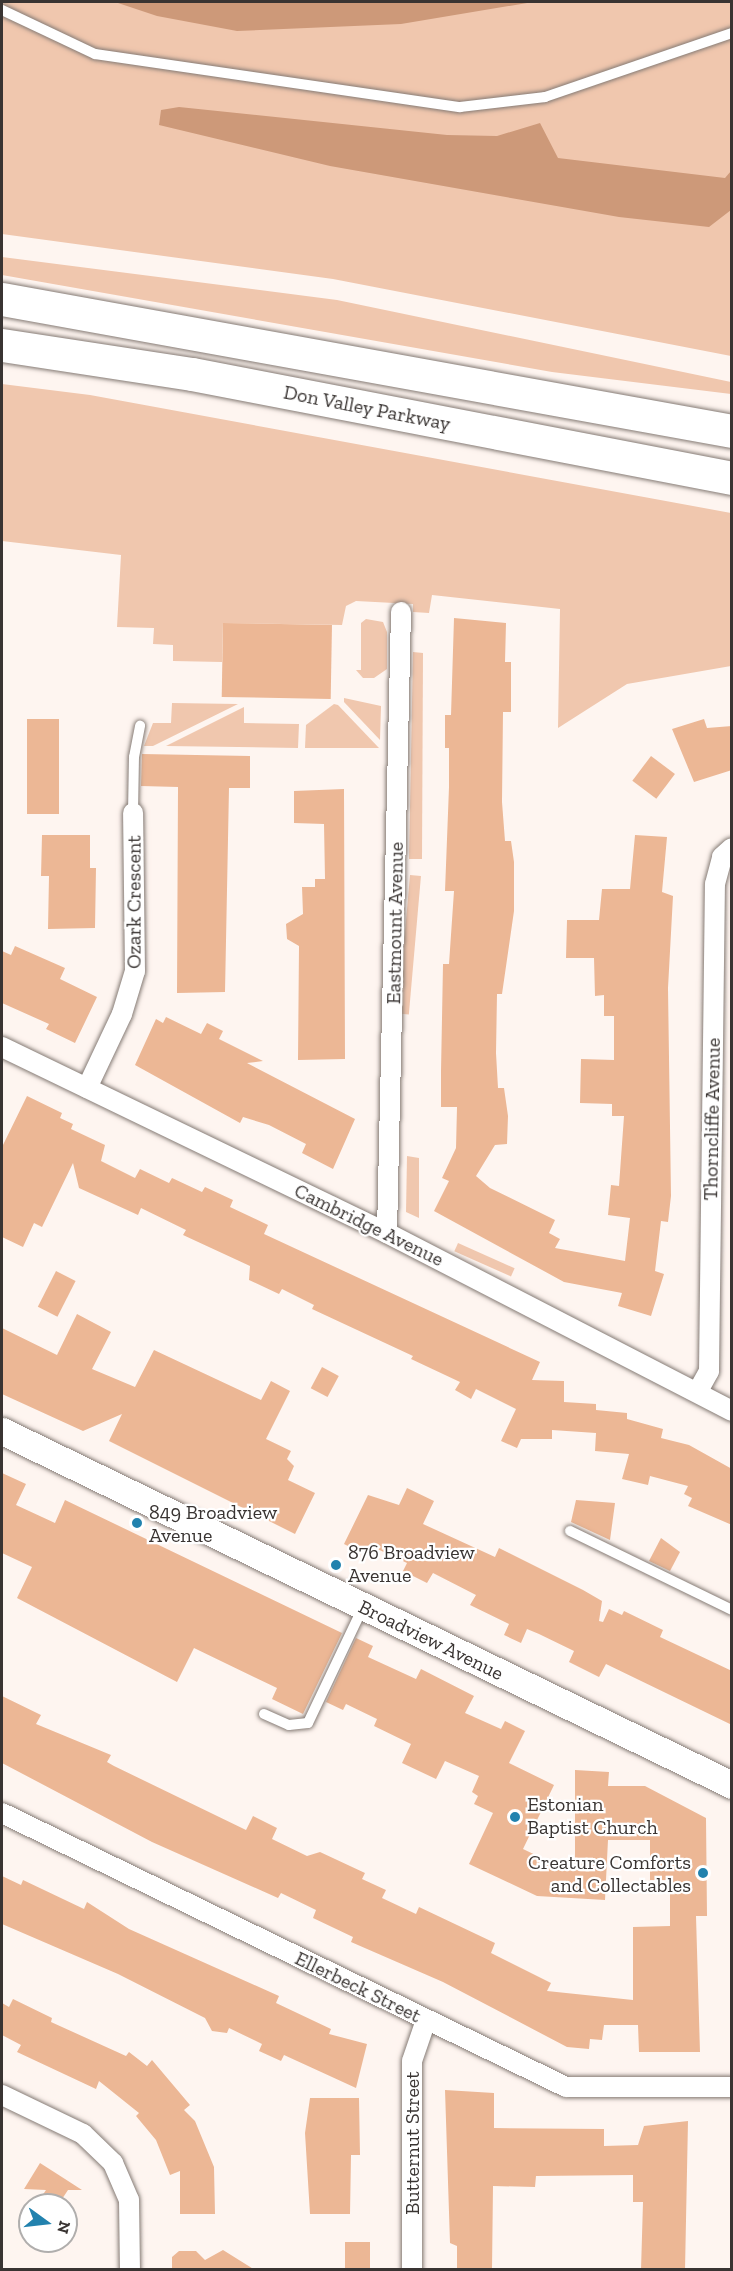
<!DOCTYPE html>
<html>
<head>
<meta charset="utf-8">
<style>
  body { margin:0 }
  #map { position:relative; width:733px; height:2271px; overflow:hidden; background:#fef5f0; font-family:"Zilla Slab",serif }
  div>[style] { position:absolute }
  .green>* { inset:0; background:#f0c7ae; transform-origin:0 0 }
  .water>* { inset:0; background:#cd9979 }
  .building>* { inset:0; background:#ecb795; transform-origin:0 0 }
  .roads { filter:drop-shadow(0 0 2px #857b75) drop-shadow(0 0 2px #857b75) }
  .service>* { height:10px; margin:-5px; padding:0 5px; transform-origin:5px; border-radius:5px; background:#fff }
  .minor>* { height:20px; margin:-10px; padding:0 10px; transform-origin:10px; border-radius:10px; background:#fff }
  .secondary>* { height:27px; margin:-13.5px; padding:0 13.5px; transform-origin:13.5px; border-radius:13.5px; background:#fff }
  .motorway>* { height:33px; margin:-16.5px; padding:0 16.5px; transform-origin:16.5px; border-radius:16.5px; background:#fff }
  .dots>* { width:16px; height:16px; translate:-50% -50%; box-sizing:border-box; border:3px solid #fff; border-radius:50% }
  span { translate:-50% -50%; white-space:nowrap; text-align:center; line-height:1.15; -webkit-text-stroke:4.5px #fff; paint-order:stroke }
  .street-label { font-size:20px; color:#393432 }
  .poi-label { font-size:20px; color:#393432 }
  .left { translate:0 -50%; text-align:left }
  .right { translate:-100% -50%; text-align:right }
  .frame { position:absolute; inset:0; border:3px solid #393432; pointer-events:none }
  .north { position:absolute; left:18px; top:2193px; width:60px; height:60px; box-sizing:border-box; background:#fff; border:2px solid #b0aead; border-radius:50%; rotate:105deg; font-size:16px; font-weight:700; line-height:24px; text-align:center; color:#393432 }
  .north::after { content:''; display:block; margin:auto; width:21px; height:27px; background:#2282ae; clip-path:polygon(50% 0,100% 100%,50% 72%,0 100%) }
</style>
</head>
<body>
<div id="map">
  <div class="green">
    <i style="clip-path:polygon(2px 2px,731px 2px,731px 356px,333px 279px,2px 234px)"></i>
    <i style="clip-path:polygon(2px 257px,337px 300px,731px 382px,731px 394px,552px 372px,2px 275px)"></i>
    <i style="clip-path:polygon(2px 384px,90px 395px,731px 513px,731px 666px,627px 684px,558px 728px,560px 609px,432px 595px,429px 613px,413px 612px,413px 604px,356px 601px,346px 606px,342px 625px,223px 623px,222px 662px,173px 661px,173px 645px,153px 644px,154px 628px,117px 627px,121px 555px,2px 541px)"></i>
    <i style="clip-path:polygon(366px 619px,383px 622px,387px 632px,387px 669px,374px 678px,363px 678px,356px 670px,361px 670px,361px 623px)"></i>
    <i style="clip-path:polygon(413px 652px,423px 653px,422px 859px,409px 859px)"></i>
    <i style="clip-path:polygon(344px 698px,381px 706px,380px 740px,344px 702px)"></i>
    <i style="clip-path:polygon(172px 703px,238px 704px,153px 746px,144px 746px,153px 723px,171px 723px)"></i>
    <i style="clip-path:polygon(334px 704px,338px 705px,379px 748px,305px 748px,306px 725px)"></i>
    <i style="clip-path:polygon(244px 707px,244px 723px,299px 724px,298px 748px,166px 746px)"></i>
    <i style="left:410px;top:875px;width:11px;height:139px;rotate:5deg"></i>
    <i style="clip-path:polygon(407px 1156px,419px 1158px,419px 1218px,406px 1212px)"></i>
    <i style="left:458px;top:1243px;width:62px;height:9px;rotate:24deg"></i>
  </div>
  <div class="water">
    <i style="clip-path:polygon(115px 2px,533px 2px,401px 24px,237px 31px,157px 16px)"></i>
    <i style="clip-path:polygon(179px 107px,447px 135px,497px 136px,540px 123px,558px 158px,725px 178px,731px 171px,731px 210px,709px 227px,619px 217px,330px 166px,159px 125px,161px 110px)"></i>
  </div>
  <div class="building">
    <i style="clip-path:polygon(454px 618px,506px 623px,505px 662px,511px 662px,511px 712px,503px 712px,502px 802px,505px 841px,511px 841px,514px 862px,514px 911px,502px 994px,497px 994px,496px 1053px,498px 1088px,504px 1088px,508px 1116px,507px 1144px,495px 1145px,476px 1176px,490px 1188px,555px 1220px,549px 1233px,560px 1239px,555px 1248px,625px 1261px,630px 1218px,608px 1215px,611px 1185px,619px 1186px,624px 1116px,612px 1116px,612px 1104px,580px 1103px,581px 1059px,614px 1060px,614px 1016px,604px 1016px,604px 995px,595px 996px,594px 958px,566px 958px,567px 920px,599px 920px,602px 889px,630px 889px,635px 835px,667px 837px,662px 892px,673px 896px,668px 988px,671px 1196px,668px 1222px,661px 1221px,655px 1271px,664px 1274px,651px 1316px,618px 1306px,622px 1293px,564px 1282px,434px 1211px,449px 1181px,442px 1178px,456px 1148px,457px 1107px,441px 1107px,441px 1072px,443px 964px,449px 964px,454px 891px,445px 891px,449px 787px,449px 748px,445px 748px,445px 715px,451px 715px)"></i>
    <i style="left:223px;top:623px;width:109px;height:74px;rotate:1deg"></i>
    <i style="left:27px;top:719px;width:32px;height:95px"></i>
    <i style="clip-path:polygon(704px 719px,707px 728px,732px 726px,732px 770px,694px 782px,672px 729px)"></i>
    <i style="clip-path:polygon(142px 754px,250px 756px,250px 788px,229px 788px,225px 992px,177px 993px,178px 787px,141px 786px)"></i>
    <i style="left:651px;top:756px;width:30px;height:31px;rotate:37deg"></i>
    <i style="clip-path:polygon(344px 789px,345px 1059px,298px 1060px,299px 946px,287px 939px,286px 924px,303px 914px,302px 887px,315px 887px,315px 879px,325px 879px,324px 824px,294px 823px,294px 791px)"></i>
    <i style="clip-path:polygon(42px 835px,90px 835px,90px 868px,96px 868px,95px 928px,48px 929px,49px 876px,41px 876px)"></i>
    <i style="clip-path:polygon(15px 946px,65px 968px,60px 979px,97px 997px,75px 1043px,46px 1029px,49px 1024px,2px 1003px,2px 951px,11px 955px)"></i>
    <i style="clip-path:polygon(166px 1017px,201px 1034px,207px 1023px,223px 1031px,219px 1039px,263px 1061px,247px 1063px,355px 1119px,333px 1169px,302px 1153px,306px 1144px,269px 1125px,243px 1117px,240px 1123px,135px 1065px,156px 1019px,163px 1023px)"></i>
    <i style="clip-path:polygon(27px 1096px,62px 1113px,60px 1118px,73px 1124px,71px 1129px,105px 1145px,101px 1161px,135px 1178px,140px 1169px,169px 1183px,172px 1178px,202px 1192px,205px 1187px,233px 1200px,230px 1207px,268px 1225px,264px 1234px,540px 1362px,532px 1380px,564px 1381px,564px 1402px,596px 1404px,596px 1410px,627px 1413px,627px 1419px,663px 1429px,661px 1438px,689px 1445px,732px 1469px,732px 1525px,688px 1506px,692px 1498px,684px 1494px,688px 1486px,650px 1476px,648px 1485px,622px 1479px,629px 1454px,595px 1451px,596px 1433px,552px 1430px,552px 1439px,521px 1439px,517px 1448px,501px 1441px,516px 1409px,476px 1389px,471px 1399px,455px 1390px,460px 1382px,411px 1359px,413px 1356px,312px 1309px,314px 1305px,282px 1289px,279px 1294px,249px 1280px,250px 1266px,183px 1235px,186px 1230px,141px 1208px,138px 1215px,79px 1188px,73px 1163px,42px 1227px,34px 1223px,23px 1247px,2px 1237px,2px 1147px)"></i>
    <i style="left:56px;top:1271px;width:22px;height:40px;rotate:27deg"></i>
    <i style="clip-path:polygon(77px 1314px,111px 1332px,92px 1369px,135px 1387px,154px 1350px,261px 1400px,271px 1381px,290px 1391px,266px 1439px,291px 1451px,287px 1459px,294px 1466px,288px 1480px,315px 1493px,295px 1534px,109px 1441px,122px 1414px,83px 1431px,2px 1394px,2px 1328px,57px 1355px)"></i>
    <i style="left:322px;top:1367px;width:19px;height:24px;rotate:28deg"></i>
    <i style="clip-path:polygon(2px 1473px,26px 1484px,16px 1505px,55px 1523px,65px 1500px,342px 1633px,303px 1714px,272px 1699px,277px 1688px,194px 1648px,177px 1682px,17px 1598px,32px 1567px,2px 1553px)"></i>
    <i style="clip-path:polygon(407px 1488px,434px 1501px,423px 1524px,495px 1557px,499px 1548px,583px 1590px,602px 1601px,599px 1621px,603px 1622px,609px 1609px,622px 1615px,624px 1611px,663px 1630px,660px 1637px,732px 1671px,732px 1725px,606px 1664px,599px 1677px,569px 1662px,574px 1651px,539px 1634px,527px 1629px,521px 1643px,504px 1635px,509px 1624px,470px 1605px,476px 1595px,433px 1573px,427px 1583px,403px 1571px,407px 1563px,371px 1546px,366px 1555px,344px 1544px,368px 1495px,399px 1505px)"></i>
    <i style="clip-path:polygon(576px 1500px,615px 1503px,610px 1540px,571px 1522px)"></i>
    <i style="clip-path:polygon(661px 1538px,680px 1552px,670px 1571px,649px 1561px)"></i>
    <i style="clip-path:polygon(356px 1638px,373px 1646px,368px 1657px,416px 1679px,421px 1669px,474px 1696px,465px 1713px,501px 1729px,505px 1721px,525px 1731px,509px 1763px,554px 1785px,523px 1849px,546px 1860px,575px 1861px,575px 1770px,609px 1772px,608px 1786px,645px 1786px,706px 1818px,707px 1916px,696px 1916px,700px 2052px,639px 2052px,638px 2025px,604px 2025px,602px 2040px,590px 2039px,589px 2049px,567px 2047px,443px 1982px,351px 1942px,353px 1937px,313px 1918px,316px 1910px,281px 1893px,278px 1898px,152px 1842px,2px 1763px,2px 1696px,41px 1715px,36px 1724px,111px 1755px,107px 1762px,114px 1766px,246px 1830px,253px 1816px,277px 1828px,272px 1839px,307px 1856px,320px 1852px,365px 1873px,362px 1879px,386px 1890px,382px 1898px,416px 1914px,419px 1907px,495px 1943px,491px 1953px,551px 1983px,547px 1991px,633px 2000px,633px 1927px,670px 1926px,670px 1880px,650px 1880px,650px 1840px,608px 1840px,605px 1900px,537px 1896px,469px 1864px,493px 1813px,474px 1804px,478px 1796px,472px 1792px,479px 1776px,445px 1761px,436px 1779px,402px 1763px,411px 1744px,374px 1726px,377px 1719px,346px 1704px,343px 1710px,326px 1702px)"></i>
    <i style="clip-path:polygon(2px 1876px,21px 1885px,23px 1880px,84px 1909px,87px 1902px,129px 1929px,279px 1996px,276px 2003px,331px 2029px,329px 2034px,367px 2044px,356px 2088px,284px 2055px,281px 2061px,259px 2051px,262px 2044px,229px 2028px,227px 2033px,212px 2031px,205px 2018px,118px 1974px,2px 1924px)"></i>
    <i style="clip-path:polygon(13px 1999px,52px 2018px,51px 2022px,126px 2056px,129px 2052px,147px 2066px,152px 2060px,190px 2105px,184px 2110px,195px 2121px,214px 2167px,215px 2214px,180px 2214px,180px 2171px,170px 2175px,156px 2140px,136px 2116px,139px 2113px,99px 2081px,96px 2089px,17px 2052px,21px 2045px,2px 2035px,2px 2003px,9px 2007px)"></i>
    <i style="clip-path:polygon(445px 2090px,494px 2093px,494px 2128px,604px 2129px,604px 2146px,638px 2145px,644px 2126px,688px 2121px,685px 2270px,641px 2270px,643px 2202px,633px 2202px,633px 2175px,536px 2176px,535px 2187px,493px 2186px,492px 2270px,457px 2270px,457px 2246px,450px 2243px)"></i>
    <i style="clip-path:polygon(310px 2098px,359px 2098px,360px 2155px,351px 2155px,350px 2214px,310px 2214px,305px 2133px)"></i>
    <i style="clip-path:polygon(40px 2163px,65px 2179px,82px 2190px,68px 2190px,58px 2205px,36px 2205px,46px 2190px,24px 2189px)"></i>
    <i style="left:345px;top:2242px;width:25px;height:28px"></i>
    <i style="clip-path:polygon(223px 2250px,255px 2270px,172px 2270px,172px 2257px,179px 2251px,196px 2251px,205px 2260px)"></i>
  </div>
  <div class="roads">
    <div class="service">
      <i style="left:2px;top:10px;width:103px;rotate:25.3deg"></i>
      <i style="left:95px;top:54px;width:369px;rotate:8.3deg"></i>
      <i style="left:460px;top:107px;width:86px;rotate:-6.7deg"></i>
      <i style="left:545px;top:97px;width:198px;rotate:-18.9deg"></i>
      <i style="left:133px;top:813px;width:56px;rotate:-89deg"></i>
      <i style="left:134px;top:757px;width:32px;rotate:-79deg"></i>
      <i style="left:570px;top:1531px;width:180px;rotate:26deg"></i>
      <i style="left:264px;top:1714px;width:27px;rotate:24deg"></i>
      <i style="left:289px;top:1725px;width:19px;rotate:-6deg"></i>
      <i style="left:308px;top:1723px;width:128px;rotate:-64.6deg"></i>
    </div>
    <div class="minor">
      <i style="left:2px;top:1047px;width:428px;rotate:25.8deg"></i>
      <i style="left:387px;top:1233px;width:388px;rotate:27.3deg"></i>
      <i style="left:87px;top:1088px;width:82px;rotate:-64.7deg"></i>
      <i style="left:122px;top:1014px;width:45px;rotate:-73.2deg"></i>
      <i style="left:135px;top:971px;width:158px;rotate:-90.7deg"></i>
      <i style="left:387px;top:1233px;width:621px;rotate:-88.71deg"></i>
      <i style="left:698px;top:1391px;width:23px;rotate:-61deg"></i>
      <i style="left:709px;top:1371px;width:487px;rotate:-89.3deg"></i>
      <i style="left:715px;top:884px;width:28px;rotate:-75deg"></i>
      <i style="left:722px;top:857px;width:13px;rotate:-42deg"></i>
      <i style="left:2px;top:1813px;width:627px;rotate:25.91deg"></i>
      <i style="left:566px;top:2087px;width:166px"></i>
      <i style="left:2px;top:2095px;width:90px;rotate:25.7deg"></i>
      <i style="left:83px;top:2134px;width:42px;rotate:44deg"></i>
      <i style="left:113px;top:2163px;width:40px;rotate:66.6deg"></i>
      <i style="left:129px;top:2200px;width:70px;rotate:89.2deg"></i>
      <i style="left:412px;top:2270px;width:209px;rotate:-90deg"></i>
      <i style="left:412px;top:2061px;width:43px;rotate:-71.1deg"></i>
    </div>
    <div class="secondary">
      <i style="left:2px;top:1431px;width:811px;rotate:25.87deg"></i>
    </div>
    <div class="motorway">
      <i style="left:2px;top:299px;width:742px;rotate:10.25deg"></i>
      <i style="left:2px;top:345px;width:192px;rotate:8.7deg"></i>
      <i style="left:192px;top:374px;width:550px;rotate:10.9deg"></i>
    </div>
  </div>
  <div class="dots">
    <i style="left:137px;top:1523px;background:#2282ae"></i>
    <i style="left:336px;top:1565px;background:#2282ae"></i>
    <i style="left:515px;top:1817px;background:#2282ae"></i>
    <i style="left:703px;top:1873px;background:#2282ae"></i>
  </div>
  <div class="street-label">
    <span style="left:367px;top:408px;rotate:11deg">Don Valley Parkway</span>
    <span style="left:134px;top:902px;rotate:-90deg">Ozark Crescent</span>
    <span style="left:395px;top:923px;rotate:-89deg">Eastmount Avenue</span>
    <span style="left:712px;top:1119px;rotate:-89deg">Thorncliffe Avenue</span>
    <span style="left:369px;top:1225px;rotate:26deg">Cambridge Avenue</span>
    <span style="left:431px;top:1640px;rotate:26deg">Broadview Avenue</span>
    <span style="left:358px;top:1987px;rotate:26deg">Ellerbeck Street</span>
    <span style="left:412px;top:2143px;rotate:-90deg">Butternut Street</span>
  </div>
  <div class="poi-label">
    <span class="left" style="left:149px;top:1524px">849 Broadview<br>Avenue</span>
    <span class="left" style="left:348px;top:1564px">876 Broadview<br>Avenue</span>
    <span class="left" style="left:527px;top:1816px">Estonian<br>Baptist Church</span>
    <span class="right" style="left:691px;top:1874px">Creature Comforts<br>and Collectables</span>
  </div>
  <div class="frame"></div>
  <div class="north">N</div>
</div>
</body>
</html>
